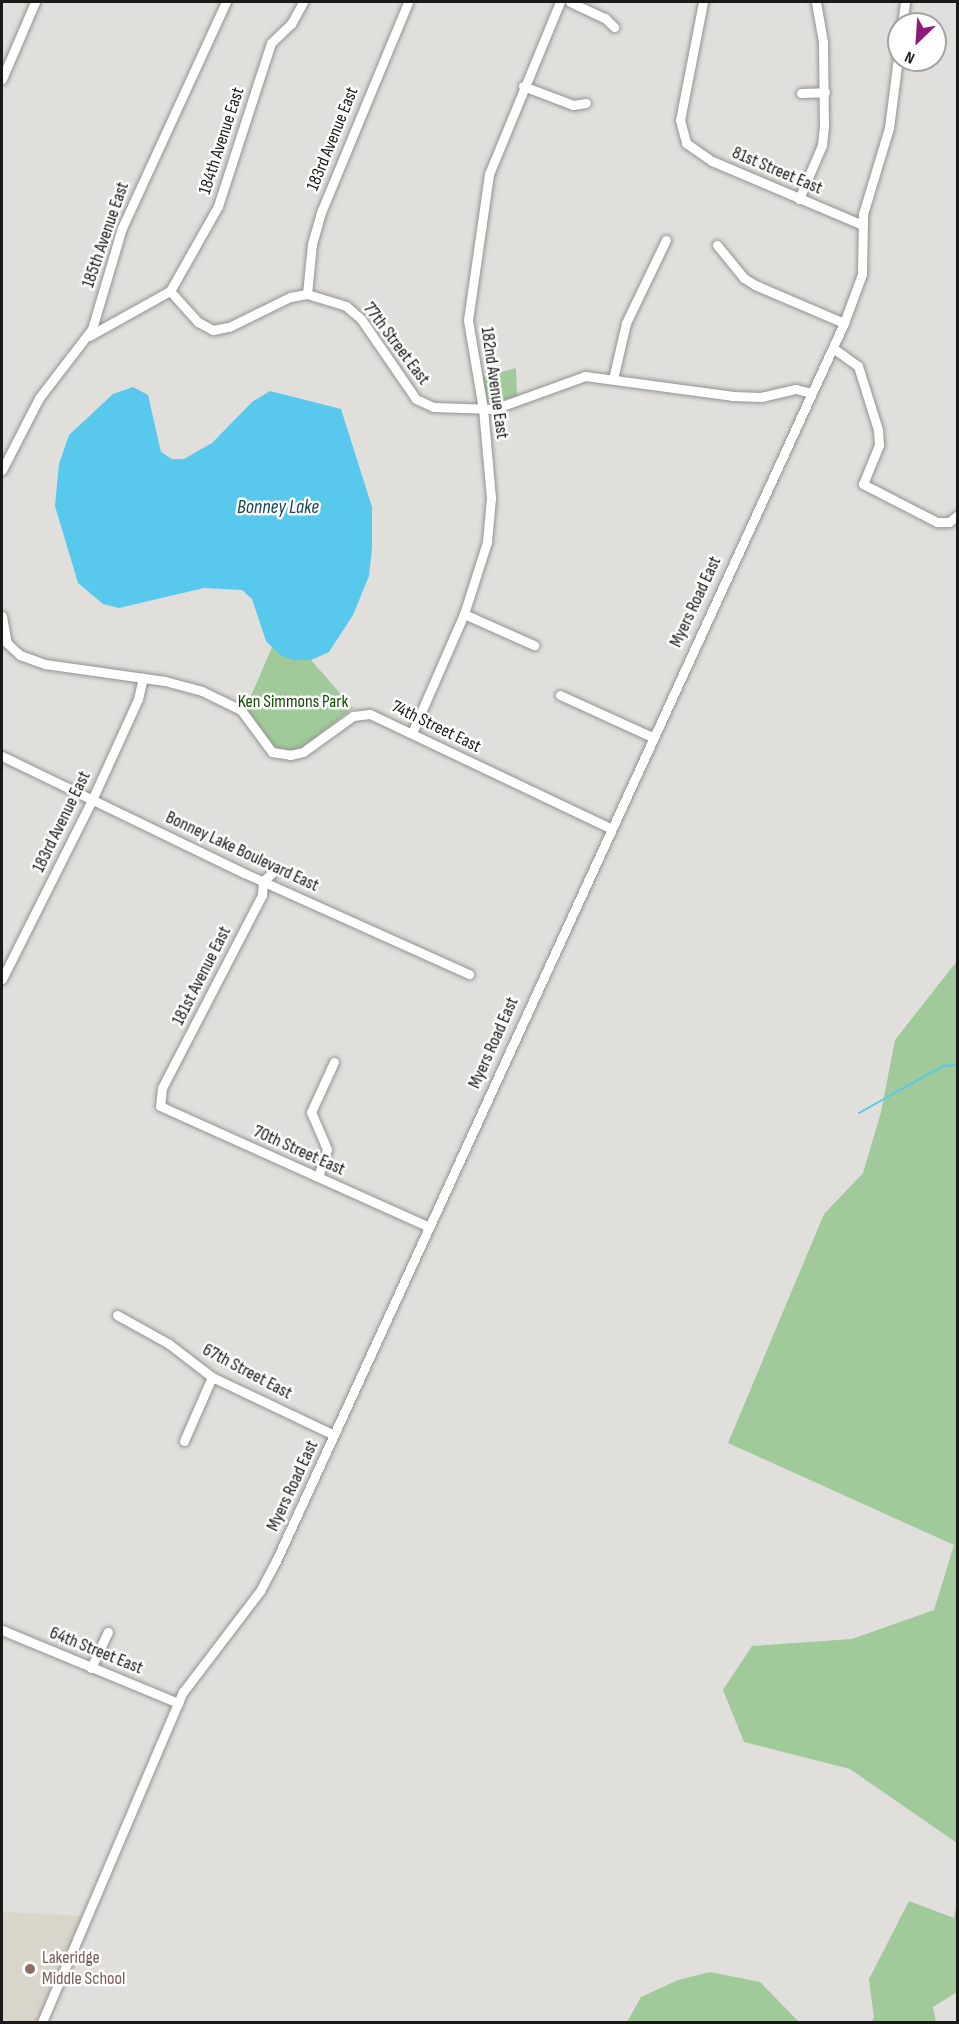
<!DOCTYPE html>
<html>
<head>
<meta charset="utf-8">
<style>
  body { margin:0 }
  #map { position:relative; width:959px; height:2024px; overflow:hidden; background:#e0dfdc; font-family:"Sofia Sans Condensed",sans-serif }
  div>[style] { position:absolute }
  .built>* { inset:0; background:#dad5cb }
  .green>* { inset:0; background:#a1ca9a }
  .water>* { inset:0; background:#58c9ec }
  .stream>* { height:2px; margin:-1px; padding:0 1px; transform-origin:1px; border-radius:1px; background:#58c9ec }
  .roads { filter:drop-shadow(0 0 2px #93928f) drop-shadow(0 0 2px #93928f) }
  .minor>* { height:9px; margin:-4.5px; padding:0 4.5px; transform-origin:4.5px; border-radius:4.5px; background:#fff }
  .dots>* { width:16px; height:16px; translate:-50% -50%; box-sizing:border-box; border:3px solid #fff; border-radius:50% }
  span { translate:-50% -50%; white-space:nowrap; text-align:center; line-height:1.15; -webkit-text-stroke:5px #fff; paint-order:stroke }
  .street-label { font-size:18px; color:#191918 }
  .park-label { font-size:18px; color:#124c05 }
  .education-label { font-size:18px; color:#785e54 }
  .left { translate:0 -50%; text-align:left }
  .water-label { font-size:20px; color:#144655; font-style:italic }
  .frame { position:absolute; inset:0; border:3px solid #191918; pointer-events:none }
  .north { position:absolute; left:887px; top:12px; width:60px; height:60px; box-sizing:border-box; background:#fff; border:2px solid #a3a3a3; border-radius:50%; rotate:205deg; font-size:16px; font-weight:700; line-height:24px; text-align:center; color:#191918 }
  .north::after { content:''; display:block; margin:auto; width:21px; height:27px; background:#8d1b7c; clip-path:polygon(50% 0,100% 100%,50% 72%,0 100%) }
</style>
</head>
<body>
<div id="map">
  <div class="built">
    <i style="clip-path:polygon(2px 1912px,82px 1916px,36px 2022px,2px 2022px)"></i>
  </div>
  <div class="green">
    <i style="clip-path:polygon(516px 368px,517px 396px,492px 404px,485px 401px,480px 378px)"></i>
    <i style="clip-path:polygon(272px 647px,293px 660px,311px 660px,353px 708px,302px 748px,288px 751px,272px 746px,245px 710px)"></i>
    <i style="clip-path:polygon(957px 961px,957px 1843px,850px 1769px,744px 1742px,723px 1690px,752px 1646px,852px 1639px,934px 1610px,954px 1545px,728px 1443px,824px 1214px,863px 1173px,881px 1112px,895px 1040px)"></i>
    <i style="clip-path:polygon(909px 1901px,954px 1918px,957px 1901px,957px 1992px,933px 2007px,936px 2022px,871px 2022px,874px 2018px,869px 1979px)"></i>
    <i style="clip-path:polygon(710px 1972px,760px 1982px,799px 2022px,627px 2022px,641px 1997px,678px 1980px)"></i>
  </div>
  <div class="water">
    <i style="clip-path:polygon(133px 387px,148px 395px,161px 452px,172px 459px,184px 459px,212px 443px,252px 402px,270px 391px,341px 409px,372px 507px,372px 548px,369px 576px,353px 615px,329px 652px,311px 660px,293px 660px,280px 655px,266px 641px,252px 599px,242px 590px,204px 588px,119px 608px,103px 604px,78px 583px,55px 506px,59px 464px,69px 435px,113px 394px)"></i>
  </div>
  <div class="stream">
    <i style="left:859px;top:1113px;width:96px;rotate:-29.2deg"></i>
    <i style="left:943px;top:1066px;width:15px;rotate:-4deg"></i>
  </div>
  <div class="roads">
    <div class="minor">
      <i style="left:570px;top:2px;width:38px;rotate:25deg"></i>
      <i style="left:605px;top:18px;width:13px;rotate:45deg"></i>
      <i style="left:703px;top:2px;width:120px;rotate:101deg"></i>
      <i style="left:680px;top:120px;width:24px;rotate:75deg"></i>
      <i style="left:686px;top:143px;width:32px;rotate:35deg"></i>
      <i style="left:712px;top:161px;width:164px;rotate:23deg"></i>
      <i style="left:902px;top:24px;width:22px;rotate:-82deg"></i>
      <i style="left:2px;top:79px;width:84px;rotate:-66.8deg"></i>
      <i style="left:523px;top:86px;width:53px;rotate:20.8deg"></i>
      <i style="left:573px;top:105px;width:13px;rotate:-9deg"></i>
      <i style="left:801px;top:93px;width:24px;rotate:-2deg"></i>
      <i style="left:799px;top:199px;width:59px;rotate:-66.9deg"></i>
      <i style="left:822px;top:145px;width:19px;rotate:-84deg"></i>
      <i style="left:824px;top:126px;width:84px;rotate:-90.7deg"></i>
      <i style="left:823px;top:42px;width:41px;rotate:-99.9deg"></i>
      <i style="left:717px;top:245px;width:43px;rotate:50.7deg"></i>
      <i style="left:744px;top:278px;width:13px;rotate:32deg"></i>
      <i style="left:755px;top:285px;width:97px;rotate:23.1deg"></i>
      <i style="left:170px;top:291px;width:42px;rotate:47.9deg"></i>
      <i style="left:198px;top:322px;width:17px;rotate:28deg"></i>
      <i style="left:213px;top:330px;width:16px;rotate:-11deg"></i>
      <i style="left:229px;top:327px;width:68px;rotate:-26.2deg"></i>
      <i style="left:290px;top:297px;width:17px;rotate:-10deg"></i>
      <i style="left:307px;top:294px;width:41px;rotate:17.1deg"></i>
      <i style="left:346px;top:306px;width:20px;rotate:41deg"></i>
      <i style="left:361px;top:319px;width:97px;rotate:55.5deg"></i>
      <i style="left:416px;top:399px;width:19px;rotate:25deg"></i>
      <i style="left:433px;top:407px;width:61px;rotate:1.9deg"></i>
      <i style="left:494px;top:409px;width:97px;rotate:-19.9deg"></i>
      <i style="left:585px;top:376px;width:148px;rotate:7.7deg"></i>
      <i style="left:732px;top:396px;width:29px;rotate:2deg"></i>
      <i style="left:761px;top:397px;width:36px;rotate:-13deg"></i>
      <i style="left:796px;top:389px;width:16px;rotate:15deg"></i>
      <i style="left:170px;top:291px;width:98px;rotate:-60.5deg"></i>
      <i style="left:218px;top:206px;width:171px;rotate:-72deg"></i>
      <i style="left:271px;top:43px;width:28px;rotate:-44deg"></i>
      <i style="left:291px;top:24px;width:25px;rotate:-61deg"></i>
      <i style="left:307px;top:294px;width:50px;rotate:-84.3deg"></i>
      <i style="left:312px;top:244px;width:35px;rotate:-74deg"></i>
      <i style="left:322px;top:210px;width:225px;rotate:-67.5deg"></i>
      <i style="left:89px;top:336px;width:93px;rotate:-29.1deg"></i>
      <i style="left:833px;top:348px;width:31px;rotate:36deg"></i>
      <i style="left:858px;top:366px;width:67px;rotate:72.6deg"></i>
      <i style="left:878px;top:430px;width:15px;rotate:86deg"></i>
      <i style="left:879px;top:445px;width:42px;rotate:112.3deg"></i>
      <i style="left:863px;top:484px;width:83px;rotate:27.2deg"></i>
      <i style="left:937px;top:522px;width:12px"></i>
      <i style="left:949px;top:522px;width:11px;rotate:-38deg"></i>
      <i style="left:613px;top:379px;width:57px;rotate:-76.9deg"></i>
      <i style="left:626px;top:323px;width:92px;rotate:-64.3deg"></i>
      <i style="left:2px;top:470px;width:81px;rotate:-62.8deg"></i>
      <i style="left:39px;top:398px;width:87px;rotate:-52.5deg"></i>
      <i style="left:92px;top:329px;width:105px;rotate:-73.5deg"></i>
      <i style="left:122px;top:228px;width:249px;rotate:-65.3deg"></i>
      <i style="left:464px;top:614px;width:77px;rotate:23.9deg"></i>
      <i style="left:2px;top:616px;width:27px;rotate:80deg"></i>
      <i style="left:7px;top:643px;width:18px;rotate:43deg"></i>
      <i style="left:20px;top:655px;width:27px;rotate:20deg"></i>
      <i style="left:45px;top:664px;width:121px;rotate:8.1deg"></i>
      <i style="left:165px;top:681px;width:38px;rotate:15deg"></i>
      <i style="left:202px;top:691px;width:43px;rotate:26deg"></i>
      <i style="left:241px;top:710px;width:52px;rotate:53.6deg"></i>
      <i style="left:272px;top:752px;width:18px;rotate:9deg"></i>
      <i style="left:290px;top:755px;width:13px;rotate:-13deg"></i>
      <i style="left:303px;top:752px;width:62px;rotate:-35.8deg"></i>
      <i style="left:353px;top:716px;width:17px;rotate:-7deg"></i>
      <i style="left:370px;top:714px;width:266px;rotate:25.4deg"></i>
      <i style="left:560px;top:695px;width:101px;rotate:24.5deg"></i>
      <i style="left:412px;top:733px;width:130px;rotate:-66.4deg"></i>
      <i style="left:464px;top:614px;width:76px;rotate:-72.3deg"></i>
      <i style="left:487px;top:542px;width:44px;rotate:-84.8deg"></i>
      <i style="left:491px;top:498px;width:89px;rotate:-95.1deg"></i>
      <i style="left:483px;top:409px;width:90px;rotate:-99.6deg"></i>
      <i style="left:468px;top:320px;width:148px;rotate:-81.8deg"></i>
      <i style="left:489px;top:174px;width:186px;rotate:-67.6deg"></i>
      <i style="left:2px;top:756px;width:269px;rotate:25.8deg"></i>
      <i style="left:244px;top:873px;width:247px;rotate:24.2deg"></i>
      <i style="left:263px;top:881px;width:14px;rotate:94deg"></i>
      <i style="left:262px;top:895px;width:217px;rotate:117.4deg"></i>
      <i style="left:162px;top:1088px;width:18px;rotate:96deg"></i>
      <i style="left:160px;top:1106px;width:295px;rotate:24.2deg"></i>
      <i style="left:263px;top:881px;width:18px;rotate:-41deg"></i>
      <i style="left:2px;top:979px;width:200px;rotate:-63.3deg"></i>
      <i style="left:92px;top:800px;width:111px;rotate:-65.5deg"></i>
      <i style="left:138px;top:699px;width:22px;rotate:-77deg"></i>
      <i style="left:318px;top:1177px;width:29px;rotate:-72deg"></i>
      <i style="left:327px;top:1149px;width:40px;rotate:-113.4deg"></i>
      <i style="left:311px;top:1112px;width:55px;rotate:-65.3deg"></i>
      <i style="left:117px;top:1315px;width:60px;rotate:29.1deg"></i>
      <i style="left:169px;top:1344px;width:54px;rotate:37.5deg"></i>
      <i style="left:212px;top:1377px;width:135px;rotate:25.4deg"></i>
      <i style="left:184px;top:1441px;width:70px;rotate:-66.4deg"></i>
      <i style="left:2px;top:1630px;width:191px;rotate:22.5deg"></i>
      <i style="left:91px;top:1668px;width:40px;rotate:-65deg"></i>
      <i style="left:42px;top:2022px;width:359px;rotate:-66.9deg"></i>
      <i style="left:183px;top:1692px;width:127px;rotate:-52.7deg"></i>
      <i style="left:260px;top:1591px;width:34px;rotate:-62deg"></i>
      <i style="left:276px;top:1561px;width:1362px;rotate:-65.35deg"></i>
      <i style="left:844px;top:323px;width:52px;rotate:-69.8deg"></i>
      <i style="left:862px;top:274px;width:60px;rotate:-89deg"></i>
      <i style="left:863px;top:214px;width:90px;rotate:-73.2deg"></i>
      <i style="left:889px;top:128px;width:79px;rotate:-82.7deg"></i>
    </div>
  </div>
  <div class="dots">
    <i style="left:30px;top:1969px;background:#8d6e63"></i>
  </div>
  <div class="street-label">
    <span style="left:333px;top:139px;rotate:-68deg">183rd Avenue East</span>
    <span style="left:222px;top:141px;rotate:-72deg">184th Avenue East</span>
    <span style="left:777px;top:171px;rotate:23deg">81st Street East</span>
    <span style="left:106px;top:235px;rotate:-71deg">185th Avenue East</span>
    <span style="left:396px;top:344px;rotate:53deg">77th Street East</span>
    <span style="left:494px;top:383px;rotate:82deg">182nd Avenue East</span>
    <span style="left:696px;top:602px;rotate:-65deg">Myers Road East</span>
    <span style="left:436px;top:727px;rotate:26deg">74th Street East</span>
    <span style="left:62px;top:822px;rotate:-64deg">183rd Avenue East</span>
    <span style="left:242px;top:852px;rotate:25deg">Bonney Lake Boulevard East</span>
    <span style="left:202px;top:976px;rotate:-63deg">181st Avenue East</span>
    <span style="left:494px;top:1043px;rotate:-66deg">Myers Road East</span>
    <span style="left:299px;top:1151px;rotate:24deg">70th Street East</span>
    <span style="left:247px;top:1372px;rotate:28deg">67th Street East</span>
    <span style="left:293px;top:1486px;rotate:-65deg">Myers Road East</span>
    <span style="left:96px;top:1651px;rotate:22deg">64th Street East</span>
  </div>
  <div class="park-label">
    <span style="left:293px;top:702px">Ken Simmons Park</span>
  </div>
  <div class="education-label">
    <span class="left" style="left:42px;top:1969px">Lakeridge<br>Middle School</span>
  </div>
  <div class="water-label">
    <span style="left:278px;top:507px">Bonney Lake</span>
  </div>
  <div class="frame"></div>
  <div class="north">N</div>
</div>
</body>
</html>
